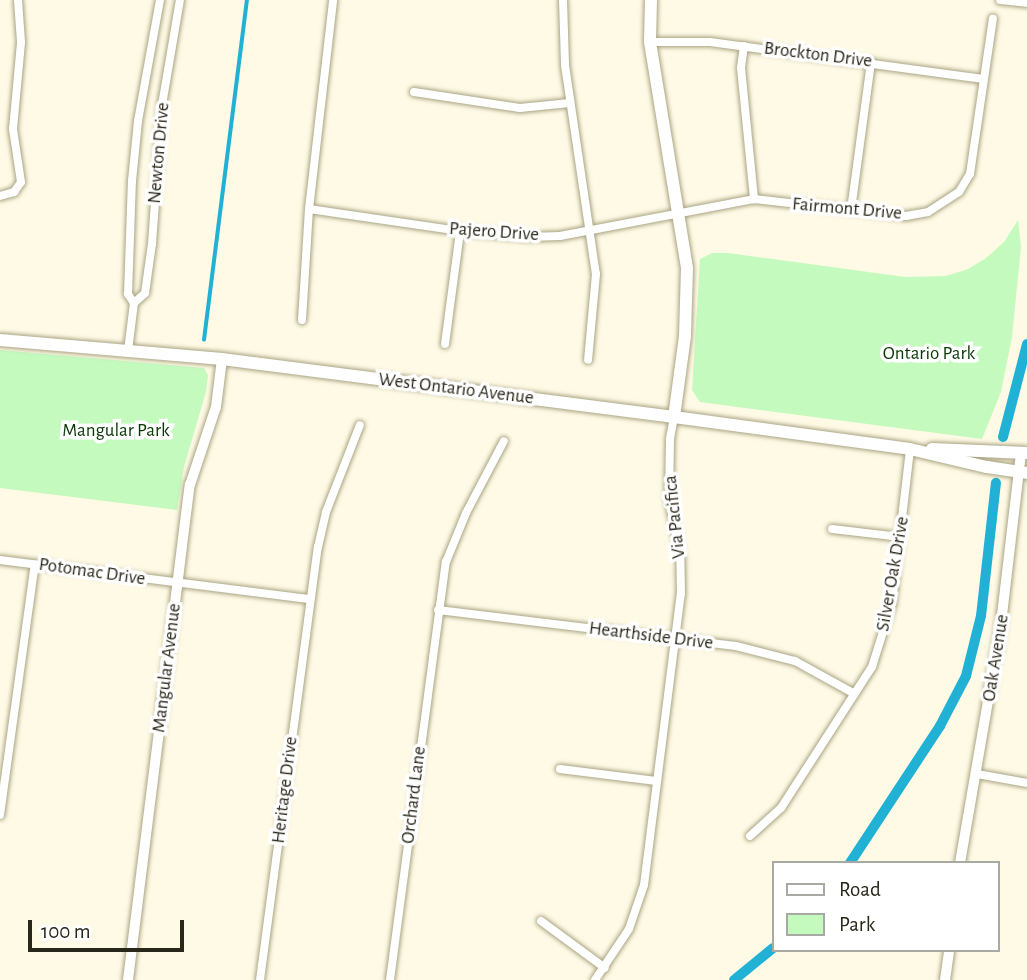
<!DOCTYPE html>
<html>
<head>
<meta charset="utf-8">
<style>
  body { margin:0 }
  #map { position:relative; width:1027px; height:980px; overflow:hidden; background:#fefae5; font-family:"Alegreya Sans",sans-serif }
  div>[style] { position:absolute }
  .green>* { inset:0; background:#c5fabf }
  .stream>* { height:3.5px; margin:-1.75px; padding:0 1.75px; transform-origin:1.75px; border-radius:1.75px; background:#20b1d5 }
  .canal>* { height:10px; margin:-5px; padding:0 5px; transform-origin:5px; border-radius:5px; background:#20b1d5 }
  .roads { filter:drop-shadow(0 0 2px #aaa483) drop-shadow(0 0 2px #aaa483) }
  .minor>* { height:8px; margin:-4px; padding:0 4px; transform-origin:4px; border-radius:4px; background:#fff }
  .tertiary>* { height:10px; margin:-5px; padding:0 5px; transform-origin:5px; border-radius:5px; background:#fff }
  .secondary>* { height:12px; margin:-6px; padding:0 6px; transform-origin:6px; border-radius:6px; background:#fff }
  .primary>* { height:12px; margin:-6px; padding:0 6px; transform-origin:6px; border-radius:6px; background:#fff }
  span { translate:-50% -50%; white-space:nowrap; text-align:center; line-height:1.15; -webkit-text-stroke:7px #fff; paint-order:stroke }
  .street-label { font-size:19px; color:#29271a }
  .park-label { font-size:19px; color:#093806 }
  .legend { position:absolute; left:772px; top:861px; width:228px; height:91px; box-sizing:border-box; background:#fff; border:2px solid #a9a9a3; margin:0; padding:9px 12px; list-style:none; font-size:21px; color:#29271a }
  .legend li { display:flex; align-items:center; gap:14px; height:35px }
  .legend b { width:35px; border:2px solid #a9a9a3 }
  .scale { position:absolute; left:28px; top:920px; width:156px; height:32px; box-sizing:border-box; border:4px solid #29271a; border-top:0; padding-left:9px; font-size:21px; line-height:24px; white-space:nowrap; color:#29271a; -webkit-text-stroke:5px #fff; paint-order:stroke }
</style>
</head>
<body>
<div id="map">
  <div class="green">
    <i style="clip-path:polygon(1018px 220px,1021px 247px,1012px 337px,1001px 392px,982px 439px,700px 402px,692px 390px,700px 259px,712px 253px,728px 253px,905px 277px,946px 276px,968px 269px,986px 258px,1004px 242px)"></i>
    <i style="clip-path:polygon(0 350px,204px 368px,208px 375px,206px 392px,184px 467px,177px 510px,0 488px)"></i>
  </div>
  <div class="stream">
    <i style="left:204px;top:340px;width:343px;rotate:-82.8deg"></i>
  </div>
  <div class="canal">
    <i style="left:1003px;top:437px;width:96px;rotate:-75.5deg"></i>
    <i style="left:850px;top:863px;width:164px;rotate:-56.7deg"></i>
    <i style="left:940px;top:726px;width:56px;rotate:-62.5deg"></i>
    <i style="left:966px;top:676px;width:62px;rotate:-76deg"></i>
    <i style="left:981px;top:616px;width:134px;rotate:-83.6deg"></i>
    <i style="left:734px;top:980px;width:50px;rotate:-39.4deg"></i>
  </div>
  <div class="roads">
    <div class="minor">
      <i style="left:563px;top:0;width:65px;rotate:88.2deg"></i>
      <i style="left:565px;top:65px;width:211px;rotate:81.6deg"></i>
      <i style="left:596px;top:274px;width:86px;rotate:95.3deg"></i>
      <i style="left:1000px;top:0;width:27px;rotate:6deg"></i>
      <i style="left:650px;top:42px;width:60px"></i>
      <i style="left:710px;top:42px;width:276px;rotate:7.7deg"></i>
      <i style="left:744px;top:46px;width:22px;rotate:98deg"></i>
      <i style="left:741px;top:68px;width:132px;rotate:84.3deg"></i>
      <i style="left:414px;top:92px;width:107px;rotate:8.6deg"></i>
      <i style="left:520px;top:108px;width:50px;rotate:-5.7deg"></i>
      <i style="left:0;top:196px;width:15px;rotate:-16deg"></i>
      <i style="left:14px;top:192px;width:12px;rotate:-55deg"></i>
      <i style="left:21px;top:182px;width:54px;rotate:-98.6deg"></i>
      <i style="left:13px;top:129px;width:87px;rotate:-84.7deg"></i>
      <i style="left:21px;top:42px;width:42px;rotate:-94.1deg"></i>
      <i style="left:309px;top:209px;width:153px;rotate:8.3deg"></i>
      <i style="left:460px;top:231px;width:68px;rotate:5deg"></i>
      <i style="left:528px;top:237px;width:32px;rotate:-2deg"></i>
      <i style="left:560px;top:236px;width:197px;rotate:-10.8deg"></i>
      <i style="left:754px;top:199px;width:153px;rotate:6.4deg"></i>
      <i style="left:906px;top:216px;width:22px;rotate:-10deg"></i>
      <i style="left:928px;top:212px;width:37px;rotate:-33deg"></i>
      <i style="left:959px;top:192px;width:21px;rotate:-59deg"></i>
      <i style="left:970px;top:174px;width:157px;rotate:-81.6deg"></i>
      <i style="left:851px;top:210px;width:149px;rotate:-82.3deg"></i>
      <i style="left:134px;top:303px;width:11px;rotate:-124deg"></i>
      <i style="left:128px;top:294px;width:113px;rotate:-88deg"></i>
      <i style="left:132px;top:181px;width:60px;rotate:-84.3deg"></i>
      <i style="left:138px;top:121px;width:123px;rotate:-79.7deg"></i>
      <i style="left:302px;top:320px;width:111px;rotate:-86.4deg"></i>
      <i style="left:309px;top:209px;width:210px;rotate:-83.4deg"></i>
      <i style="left:445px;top:344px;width:114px;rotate:-82.4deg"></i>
      <i style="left:128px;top:351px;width:48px;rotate:-82.9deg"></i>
      <i style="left:134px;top:303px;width:15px;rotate:-42deg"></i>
      <i style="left:145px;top:293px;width:49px;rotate:-81.9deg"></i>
      <i style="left:152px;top:244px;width:139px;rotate:-85.9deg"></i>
      <i style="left:162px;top:105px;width:107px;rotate:-80.3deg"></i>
      <i style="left:832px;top:529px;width:68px;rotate:6.7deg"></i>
      <i style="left:0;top:560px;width:311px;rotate:7.2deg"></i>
      <i style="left:438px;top:610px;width:300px;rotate:6.9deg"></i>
      <i style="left:736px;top:646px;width:61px;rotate:14.3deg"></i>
      <i style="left:795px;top:661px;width:68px;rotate:28.8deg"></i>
      <i style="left:560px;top:769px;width:97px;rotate:7.1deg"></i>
      <i style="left:977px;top:774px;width:51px;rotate:10.2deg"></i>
      <i style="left:0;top:815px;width:253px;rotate:-82.1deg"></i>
      <i style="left:750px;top:836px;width:42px;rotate:-42.1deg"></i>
      <i style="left:781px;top:808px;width:168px;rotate:-57.2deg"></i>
      <i style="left:872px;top:667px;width:67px;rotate:-72.6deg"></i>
      <i style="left:892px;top:603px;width:155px;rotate:-83.3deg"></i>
      <i style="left:541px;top:921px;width:79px;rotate:36.3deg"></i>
      <i style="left:260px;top:980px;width:437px;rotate:-82.4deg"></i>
      <i style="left:318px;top:547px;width:36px;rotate:-77deg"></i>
      <i style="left:326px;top:512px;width:93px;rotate:-68.7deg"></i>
      <i style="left:390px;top:980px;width:422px;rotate:-82.4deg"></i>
      <i style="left:446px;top:562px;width:53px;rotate:-67.8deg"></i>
      <i style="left:466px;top:513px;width:81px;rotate:-62.2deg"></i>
      <i style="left:595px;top:980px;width:61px;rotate:-56.3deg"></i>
      <i style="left:629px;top:929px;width:46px;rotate:-71.2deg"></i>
      <i style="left:644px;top:885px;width:293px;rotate:-82.8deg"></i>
      <i style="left:681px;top:594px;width:39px;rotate:-91deg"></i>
      <i style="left:680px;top:555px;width:58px;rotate:-100.9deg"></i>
      <i style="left:669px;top:498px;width:59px;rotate:-89deg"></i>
      <i style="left:670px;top:439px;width:22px;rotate:-80deg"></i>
    </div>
    <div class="tertiary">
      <i style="left:960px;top:863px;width:234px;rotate:-80.2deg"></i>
      <i style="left:1000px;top:632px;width:180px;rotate:-83.3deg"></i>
      <i style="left:128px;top:980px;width:499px;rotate:-82.9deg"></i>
      <i style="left:190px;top:485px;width:82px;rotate:-71.6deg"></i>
      <i style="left:216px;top:407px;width:48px;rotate:-82.9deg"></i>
      <i style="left:945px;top:980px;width:30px;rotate:-82deg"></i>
    </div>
    <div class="secondary">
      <i style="left:0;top:340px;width:223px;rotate:4.9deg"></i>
      <i style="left:222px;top:359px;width:456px;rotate:7.3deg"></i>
    </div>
    <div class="primary">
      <i style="left:651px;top:0;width:42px;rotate:91.4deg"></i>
      <i style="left:650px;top:42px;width:229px;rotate:80.7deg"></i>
      <i style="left:687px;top:268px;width:68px;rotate:91.7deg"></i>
      <i style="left:685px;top:336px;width:82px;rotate:97.7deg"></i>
      <i style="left:674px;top:417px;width:238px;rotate:7.7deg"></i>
      <i style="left:910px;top:449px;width:79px;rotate:13.2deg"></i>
      <i style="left:987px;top:467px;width:40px;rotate:8.5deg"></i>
      <i style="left:932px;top:449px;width:95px;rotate:2.4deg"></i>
    </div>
  </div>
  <div class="street-label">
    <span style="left:818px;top:55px;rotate:7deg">Brockton Drive</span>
    <span style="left:159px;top:153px;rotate:-85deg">Newton Drive</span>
    <span style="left:847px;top:209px;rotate:5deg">Fairmont Drive</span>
    <span style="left:494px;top:232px;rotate:4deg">Pajero Drive</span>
    <span style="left:456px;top:389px;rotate:7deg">West Ontario Avenue</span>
    <span style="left:675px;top:517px;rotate:-96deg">Via Pacifica</span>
    <span style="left:92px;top:572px;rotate:8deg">Potomac Drive</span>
    <span style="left:893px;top:574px;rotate:-80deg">Silver Oak Drive</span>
    <span style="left:651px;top:636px;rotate:7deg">Hearthside Drive</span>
    <span style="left:996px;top:658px;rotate:-81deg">Oak Avenue</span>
    <span style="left:167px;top:668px;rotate:-83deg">Mangular Avenue</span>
    <span style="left:285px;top:790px;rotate:-83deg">Heritage Drive</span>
    <span style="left:414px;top:795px;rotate:-83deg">Orchard Lane</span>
  </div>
  <div class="park-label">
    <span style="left:929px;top:354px">Ontario Park</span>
    <span style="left:116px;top:431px">Mangular Park</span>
  </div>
  <ul class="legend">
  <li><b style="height:9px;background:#fff"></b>Road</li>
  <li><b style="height:19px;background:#c5fabf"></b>Park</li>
  </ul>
  <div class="scale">100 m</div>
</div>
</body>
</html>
